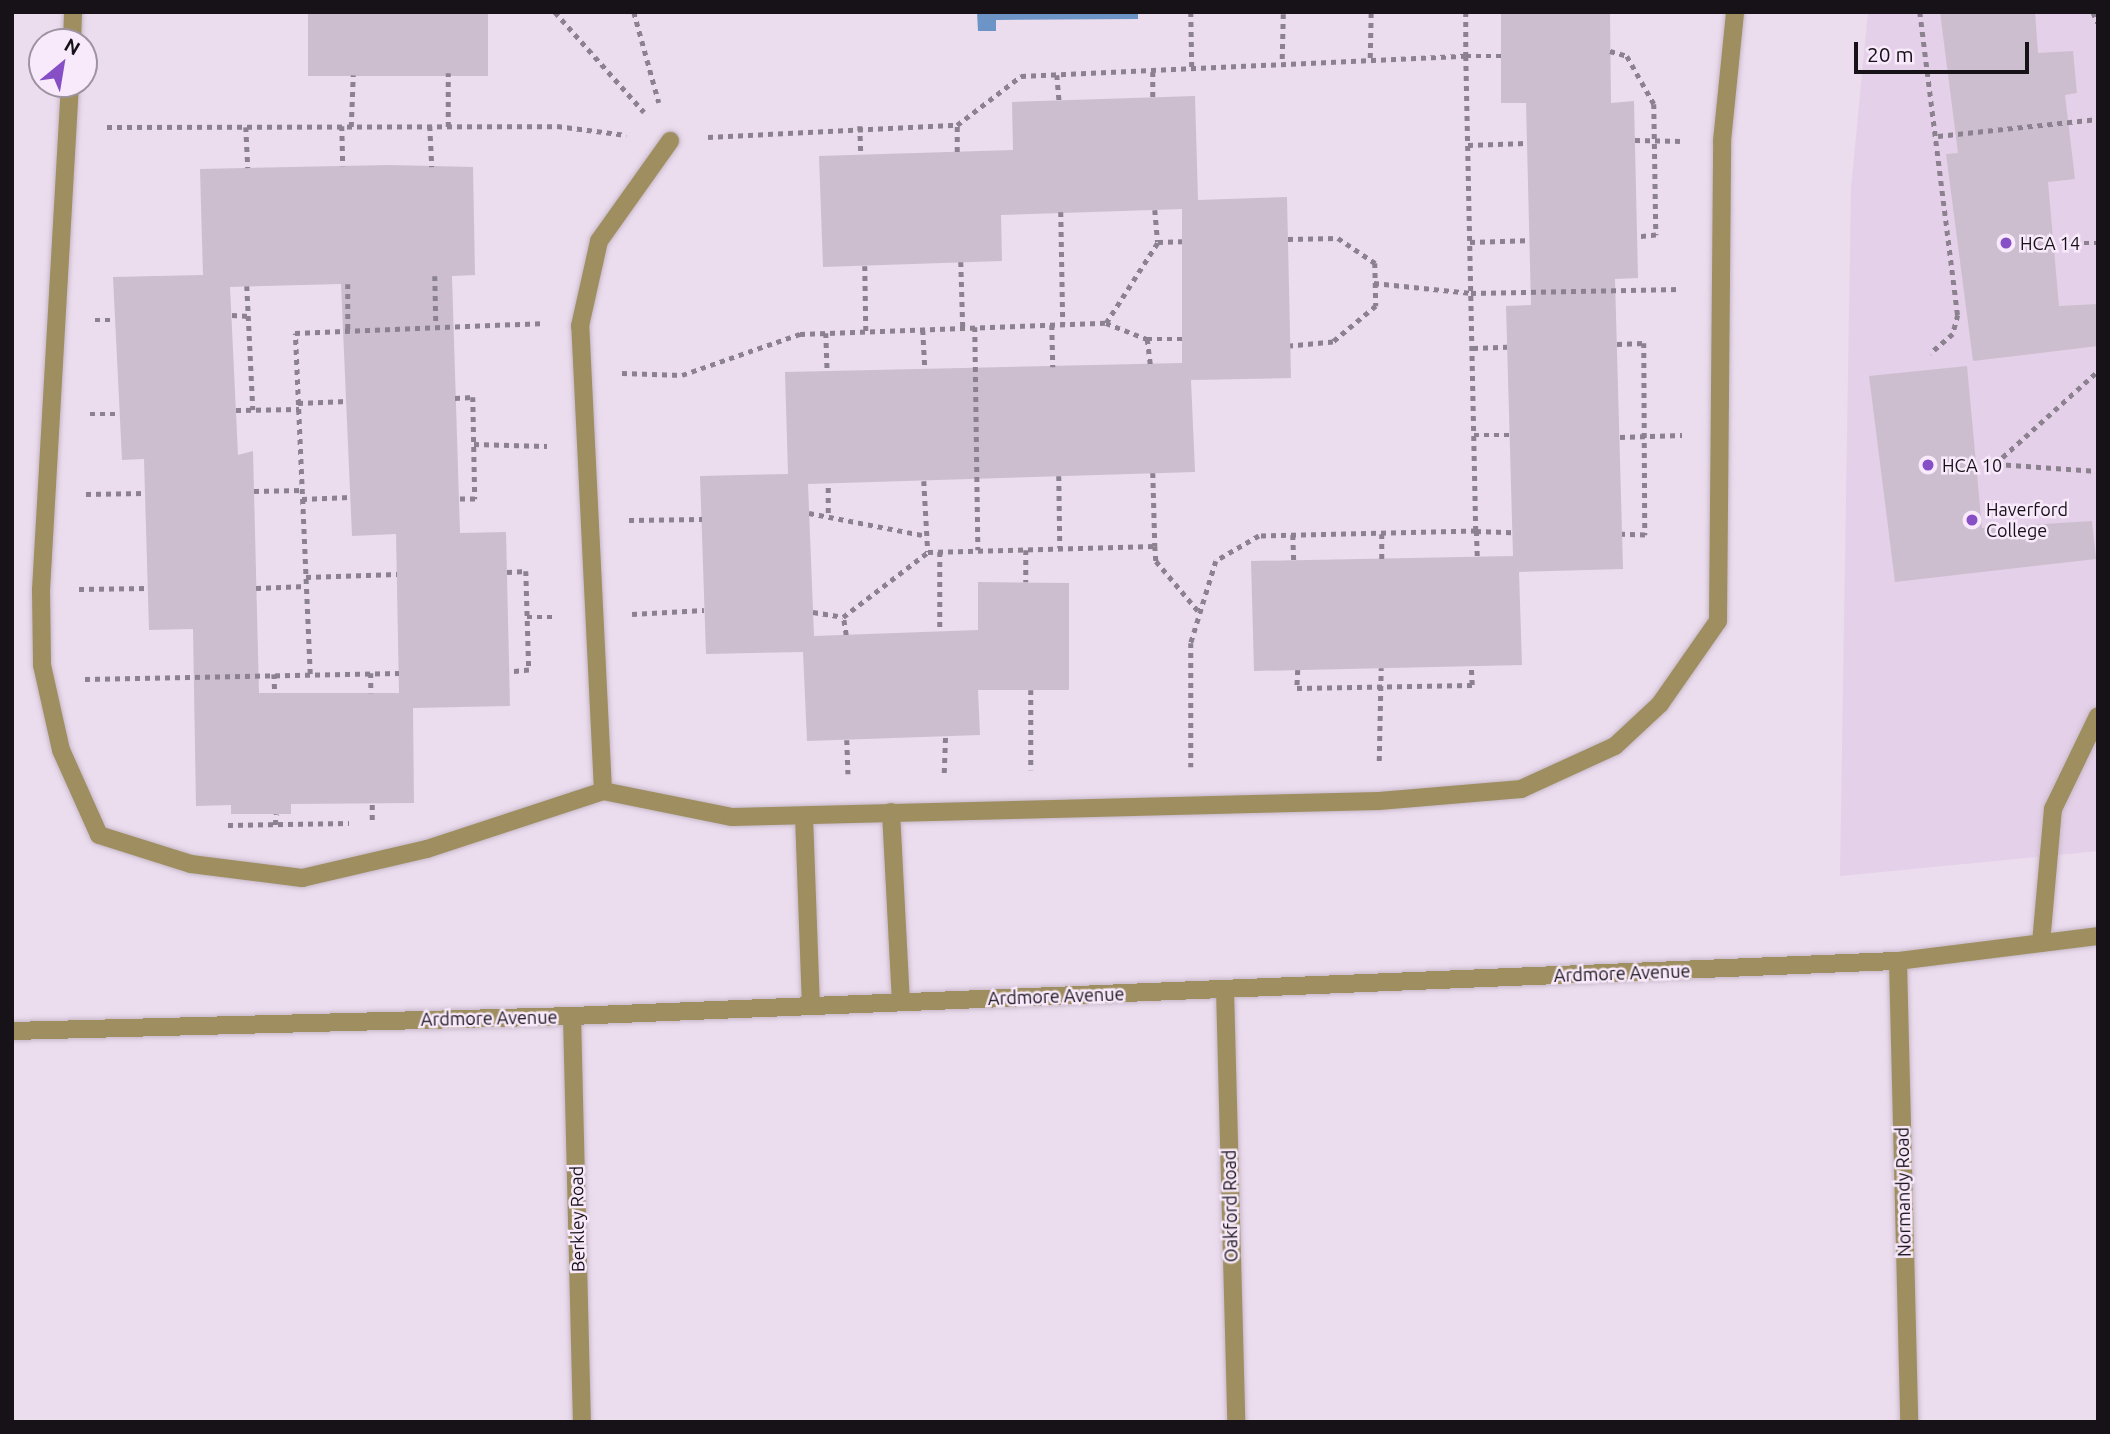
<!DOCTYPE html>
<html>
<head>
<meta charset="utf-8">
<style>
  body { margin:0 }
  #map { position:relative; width:2110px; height:1434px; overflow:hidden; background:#ebdcee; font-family:Ubuntu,sans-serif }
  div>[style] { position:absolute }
  .built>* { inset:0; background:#e4d0e8 }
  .water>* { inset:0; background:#6d94c6 }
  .building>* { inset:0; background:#ccbecf; transform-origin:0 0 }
  .path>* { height:4.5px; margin-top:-2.25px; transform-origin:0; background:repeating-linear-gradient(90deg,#8c828f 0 5px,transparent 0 10px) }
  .roads { filter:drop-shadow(0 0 2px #c5b8c7) drop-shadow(0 0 2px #c5b8c7) }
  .minor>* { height:18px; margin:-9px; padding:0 9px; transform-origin:9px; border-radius:9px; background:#9f8e60 }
  .dots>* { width:19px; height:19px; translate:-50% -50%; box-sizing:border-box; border:4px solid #f8e9fb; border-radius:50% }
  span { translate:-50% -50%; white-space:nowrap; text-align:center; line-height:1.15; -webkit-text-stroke:5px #f8e9fb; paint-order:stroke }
  .poi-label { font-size:18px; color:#171218 }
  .left { translate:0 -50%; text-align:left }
  .street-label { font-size:18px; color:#171218 }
  .frame { position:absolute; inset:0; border:14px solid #171218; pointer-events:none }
  .north { position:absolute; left:28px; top:28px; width:70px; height:70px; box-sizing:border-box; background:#f8e9fb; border:2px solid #9e93a0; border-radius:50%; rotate:30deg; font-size:19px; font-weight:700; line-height:28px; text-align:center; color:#171218 }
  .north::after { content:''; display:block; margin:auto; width:24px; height:32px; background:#874fc6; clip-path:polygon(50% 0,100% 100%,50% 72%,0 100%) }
  .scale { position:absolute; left:1854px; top:42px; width:175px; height:32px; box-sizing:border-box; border:4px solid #171218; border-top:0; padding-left:9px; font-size:21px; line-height:24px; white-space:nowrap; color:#171218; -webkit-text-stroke:5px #f8e9fb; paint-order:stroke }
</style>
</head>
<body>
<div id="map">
  <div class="built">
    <i style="clip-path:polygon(1868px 12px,2098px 12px,2098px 851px,1840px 876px,1851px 188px)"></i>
  </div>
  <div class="water">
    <i style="clip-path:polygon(977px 12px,1138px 12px,1138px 19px,996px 20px,996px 31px,978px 31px)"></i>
  </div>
  <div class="building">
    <i style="left:308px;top:12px;width:180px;height:64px"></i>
    <i style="clip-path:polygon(1501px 12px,1610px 12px,1611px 103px,1634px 101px,1638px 278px,1615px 279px,1623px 569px,1519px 572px,1522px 665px,1254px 671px,1251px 561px,1513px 556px,1506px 306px,1531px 305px,1526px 103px,1501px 103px)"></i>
    <i style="clip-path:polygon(1940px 12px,2035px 12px,2038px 53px,2073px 51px,2077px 93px,2065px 95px,2075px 179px,2048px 182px,2059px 306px,2098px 304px,2098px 346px,1973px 361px,1946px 154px,1958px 153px)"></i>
    <i style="clip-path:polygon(1195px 96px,1198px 200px,1287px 197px,1291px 378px,1191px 380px,1195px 472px,808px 484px,814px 636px,978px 630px,978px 582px,1069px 583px,1069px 690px,978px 690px,980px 735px,807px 741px,803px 652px,706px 654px,700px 476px,788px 474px,785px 372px,1182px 363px,1182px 209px,1001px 215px,1002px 261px,823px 267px,819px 156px,1013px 150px,1012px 102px)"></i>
    <i style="clip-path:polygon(evenodd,390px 165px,473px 167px,475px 275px,452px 276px,460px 533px,506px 532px,510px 706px,413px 708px,414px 803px,291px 804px,291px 814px,231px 814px,231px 805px,196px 806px,193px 629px,149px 630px,144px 459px,122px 460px,113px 277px,203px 275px,200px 169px,390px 165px,341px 284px,352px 536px,396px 534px,399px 693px,259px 693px,253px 451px,238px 455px,230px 287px,341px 284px)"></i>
    <i style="clip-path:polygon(1967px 366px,1982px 528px,2092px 521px,2096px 559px,1895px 582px,1869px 376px)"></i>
  </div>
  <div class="path">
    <i style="left:555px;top:12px;width:134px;rotate:48.3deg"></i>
    <i style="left:634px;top:12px;width:94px;rotate:74.6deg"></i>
    <i style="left:1191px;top:12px;width:58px;rotate:89deg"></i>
    <i style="left:1466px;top:12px;width:44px;rotate:90deg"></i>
    <i style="left:1466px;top:56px;width:35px"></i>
    <i style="left:1920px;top:12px;width:305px;rotate:82.9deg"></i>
    <i style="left:1958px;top:315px;width:20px;rotate:105deg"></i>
    <i style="left:1953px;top:334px;width:30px;rotate:139deg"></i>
    <i style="left:2093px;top:12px;width:12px;rotate:66deg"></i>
    <i style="left:1610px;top:51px;width:18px;rotate:16deg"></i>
    <i style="left:1627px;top:56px;width:55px;rotate:60.6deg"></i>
    <i style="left:1654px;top:104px;width:131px;rotate:89.1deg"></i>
    <i style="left:1656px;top:235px;width:18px;rotate:174deg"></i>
    <i style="left:1370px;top:58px;width:46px;rotate:-88.8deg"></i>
    <i style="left:1282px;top:59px;width:45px;rotate:-88.7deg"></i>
    <i style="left:1153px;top:72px;width:26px;rotate:90deg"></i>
    <i style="left:1057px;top:75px;width:25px;rotate:85deg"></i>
    <i style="left:342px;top:126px;width:40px;rotate:88.6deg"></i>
    <i style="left:430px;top:126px;width:41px;rotate:87.2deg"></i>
    <i style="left:860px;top:126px;width:29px;rotate:88deg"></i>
    <i style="left:107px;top:127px;width:450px;rotate:-0.1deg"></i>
    <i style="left:557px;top:126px;width:70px;rotate:7.4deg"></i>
    <i style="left:246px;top:127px;width:41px;rotate:87.2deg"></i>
    <i style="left:351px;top:127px;width:52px;rotate:-87.8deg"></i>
    <i style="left:448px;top:127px;width:54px;rotate:-90deg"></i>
    <i style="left:1938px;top:136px;width:161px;rotate:-6.1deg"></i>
    <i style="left:708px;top:137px;width:249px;rotate:-2.8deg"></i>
    <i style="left:957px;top:125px;width:81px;rotate:-37.4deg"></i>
    <i style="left:1021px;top:76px;width:445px;rotate:-2.6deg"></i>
    <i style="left:1466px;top:56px;width:475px;rotate:88.8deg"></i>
    <i style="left:1476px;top:531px;width:217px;rotate:178.7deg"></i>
    <i style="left:1259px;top:536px;width:50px;rotate:149.8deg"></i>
    <i style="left:1216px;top:561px;width:86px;rotate:107deg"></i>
    <i style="left:1191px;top:643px;width:124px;rotate:90deg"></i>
    <i style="left:1635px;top:140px;width:48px;rotate:1.2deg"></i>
    <i style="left:1468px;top:145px;width:59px;rotate:-1.9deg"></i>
    <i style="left:957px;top:152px;width:27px;rotate:-90deg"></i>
    <i style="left:1155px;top:210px;width:32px;rotate:85deg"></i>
    <i style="left:1158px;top:242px;width:24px;rotate:-2deg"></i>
    <i style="left:1061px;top:212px;width:112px;rotate:89deg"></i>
    <i style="left:1288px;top:239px;width:50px;rotate:-1.1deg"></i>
    <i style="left:1338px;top:238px;width:45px;rotate:34deg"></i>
    <i style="left:1375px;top:263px;width:43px;rotate:88.7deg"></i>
    <i style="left:1376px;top:306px;width:56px;rotate:140.1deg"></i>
    <i style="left:1333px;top:342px;width:43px;rotate:174.7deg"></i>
    <i style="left:1470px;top:242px;width:60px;rotate:-1.9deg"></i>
    <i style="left:2074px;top:243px;width:24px"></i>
    <i style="left:961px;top:262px;width:66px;rotate:88.3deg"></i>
    <i style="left:865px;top:266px;width:65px;rotate:89.1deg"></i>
    <i style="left:435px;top:276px;width:49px;rotate:88.8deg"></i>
    <i style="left:1374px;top:283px;width:98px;rotate:5.9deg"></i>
    <i style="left:1471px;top:293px;width:210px;rotate:-1.1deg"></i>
    <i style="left:348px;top:284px;width:46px;rotate:90deg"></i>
    <i style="left:247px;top:286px;width:124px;rotate:87.2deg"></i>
    <i style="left:232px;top:315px;width:17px;rotate:3deg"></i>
    <i style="left:95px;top:320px;width:20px"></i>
    <i style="left:1106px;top:323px;width:44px;rotate:21.3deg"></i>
    <i style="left:1052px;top:325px;width:42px;rotate:88.6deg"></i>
    <i style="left:975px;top:327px;width:223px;rotate:89.2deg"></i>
    <i style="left:923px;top:330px;width:38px;rotate:87deg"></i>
    <i style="left:826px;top:333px;width:37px;rotate:88deg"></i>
    <i style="left:1617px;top:344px;width:27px;rotate:-2deg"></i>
    <i style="left:1644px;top:343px;width:192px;rotate:89.7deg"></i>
    <i style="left:1645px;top:535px;width:23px;rotate:-178deg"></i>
    <i style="left:1473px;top:348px;width:34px;rotate:-2deg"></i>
    <i style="left:1150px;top:364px;width:25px;rotate:-97deg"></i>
    <i style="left:1147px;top:339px;width:35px"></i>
    <i style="left:622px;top:373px;width:60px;rotate:1.9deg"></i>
    <i style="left:682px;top:375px;width:125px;rotate:-19.2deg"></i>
    <i style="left:800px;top:334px;width:306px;rotate:-2.1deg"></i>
    <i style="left:1106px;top:323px;width:96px;rotate:-57.3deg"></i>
    <i style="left:455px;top:398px;width:18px;rotate:-3deg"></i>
    <i style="left:473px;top:397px;width:102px;rotate:88.9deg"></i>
    <i style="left:475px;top:499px;width:17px;rotate:180deg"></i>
    <i style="left:298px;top:403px;width:49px;rotate:-2.3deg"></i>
    <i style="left:236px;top:410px;width:63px;rotate:-0.9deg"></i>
    <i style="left:90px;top:414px;width:30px"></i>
    <i style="left:1474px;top:435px;width:35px"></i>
    <i style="left:1620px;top:437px;width:62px;rotate:-1.8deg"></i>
    <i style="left:474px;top:444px;width:73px;rotate:1.6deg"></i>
    <i style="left:1995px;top:464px;width:139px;rotate:-42.1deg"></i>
    <i style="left:1996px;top:464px;width:102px;rotate:3.9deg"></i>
    <i style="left:1153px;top:473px;width:73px;rotate:88.4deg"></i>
    <i style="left:1059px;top:476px;width:72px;rotate:89.2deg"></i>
    <i style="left:924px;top:481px;width:71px;rotate:86.8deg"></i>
    <i style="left:254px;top:491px;width:48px;rotate:-1.2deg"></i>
    <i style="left:86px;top:494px;width:59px;rotate:-1deg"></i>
    <i style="left:302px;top:499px;width:48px;rotate:-2.4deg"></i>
    <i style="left:809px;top:513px;width:120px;rotate:11deg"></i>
    <i style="left:828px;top:513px;width:29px;rotate:-90deg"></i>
    <i style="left:629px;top:520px;width:73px;rotate:-0.8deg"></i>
    <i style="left:1382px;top:534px;width:25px;rotate:90deg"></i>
    <i style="left:1293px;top:535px;width:25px;rotate:88deg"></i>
    <i style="left:1026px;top:550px;width:32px;rotate:90deg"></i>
    <i style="left:940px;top:552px;width:79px;rotate:90deg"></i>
    <i style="left:1477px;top:556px;width:25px;rotate:-92deg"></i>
    <i style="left:1476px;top:531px;width:36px;rotate:2deg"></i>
    <i style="left:507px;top:572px;width:19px;rotate:-3deg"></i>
    <i style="left:526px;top:571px;width:99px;rotate:88.3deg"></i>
    <i style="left:529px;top:670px;width:20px;rotate:174deg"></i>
    <i style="left:306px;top:577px;width:91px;rotate:-1.9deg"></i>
    <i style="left:256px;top:588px;width:50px;rotate:-2.3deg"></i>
    <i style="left:79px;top:589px;width:69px;rotate:-0.8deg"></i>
    <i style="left:813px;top:612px;width:30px;rotate:9deg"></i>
    <i style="left:632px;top:614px;width:72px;rotate:-3.2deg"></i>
    <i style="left:527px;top:617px;width:30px"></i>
    <i style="left:846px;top:635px;width:18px;rotate:-99deg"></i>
    <i style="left:843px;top:617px;width:107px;rotate:-37.4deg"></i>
    <i style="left:928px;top:552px;width:227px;rotate:-1.5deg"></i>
    <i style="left:1155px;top:546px;width:15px;rotate:86deg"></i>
    <i style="left:1156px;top:561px;width:68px;rotate:49.8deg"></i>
    <i style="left:1298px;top:670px;width:18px;rotate:93deg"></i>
    <i style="left:1297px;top:688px;width:175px;rotate:-1deg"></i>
    <i style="left:1472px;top:685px;width:19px;rotate:-93deg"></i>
    <i style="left:371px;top:673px;width:20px;rotate:90deg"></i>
    <i style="left:274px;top:674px;width:19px;rotate:87deg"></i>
    <i style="left:310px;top:674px;width:341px;rotate:-92.5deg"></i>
    <i style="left:295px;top:333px;width:246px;rotate:-2.3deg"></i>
    <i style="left:85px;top:679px;width:314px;rotate:-1.1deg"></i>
    <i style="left:1031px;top:690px;width:80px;rotate:90deg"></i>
    <i style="left:847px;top:740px;width:34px;rotate:88deg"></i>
    <i style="left:1379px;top:761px;width:93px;rotate:-88.8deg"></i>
    <i style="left:944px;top:773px;width:37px;rotate:-88deg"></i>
    <i style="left:372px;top:820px;width:17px;rotate:-90deg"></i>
    <i style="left:228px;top:825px;width:121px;rotate:-0.9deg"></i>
    <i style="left:275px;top:825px;width:11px;rotate:-85deg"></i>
  </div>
  <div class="roads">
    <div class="minor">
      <i style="left:72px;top:42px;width:30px;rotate:-88deg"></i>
      <i style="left:70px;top:84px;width:507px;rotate:93.28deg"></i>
      <i style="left:41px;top:590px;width:75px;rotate:89.2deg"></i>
      <i style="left:42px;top:665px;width:87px;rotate:77.4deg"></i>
      <i style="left:61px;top:750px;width:93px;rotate:65.9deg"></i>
      <i style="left:99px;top:835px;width:96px;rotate:17.5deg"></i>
      <i style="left:191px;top:864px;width:112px;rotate:7.2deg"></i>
      <i style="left:302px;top:878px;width:128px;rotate:-13.1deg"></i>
      <i style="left:427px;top:849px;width:185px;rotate:-18.2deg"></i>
      <i style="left:603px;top:791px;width:132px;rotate:11.4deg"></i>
      <i style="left:732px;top:817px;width:647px;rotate:-1.42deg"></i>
      <i style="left:1379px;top:801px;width:143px;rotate:-4.8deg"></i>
      <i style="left:1521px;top:789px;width:103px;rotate:-24.6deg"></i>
      <i style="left:1615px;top:746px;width:62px;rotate:-43deg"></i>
      <i style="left:1660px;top:704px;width:101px;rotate:-55.1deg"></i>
      <i style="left:1718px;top:621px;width:480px;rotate:-89.5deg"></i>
      <i style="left:1722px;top:141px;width:130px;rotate:-84.2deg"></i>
      <i style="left:603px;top:791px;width:466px;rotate:-92.8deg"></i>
      <i style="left:580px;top:326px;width:87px;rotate:-77.4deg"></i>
      <i style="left:599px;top:241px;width:123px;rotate:-54.6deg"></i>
      <i style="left:891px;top:812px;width:190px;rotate:87deg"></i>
      <i style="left:804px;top:816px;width:190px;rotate:87.9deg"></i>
      <i style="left:2041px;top:943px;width:135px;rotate:-84.9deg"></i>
      <i style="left:2053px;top:809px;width:103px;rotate:-64.2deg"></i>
      <i style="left:1898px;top:961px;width:461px;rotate:88.6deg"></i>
      <i style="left:1225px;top:989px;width:433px;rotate:88.5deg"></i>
      <i style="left:572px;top:1016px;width:406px;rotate:88.6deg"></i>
      <i style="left:12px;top:1031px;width:560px;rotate:-1.53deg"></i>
      <i style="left:572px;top:1016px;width:1327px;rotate:-2.38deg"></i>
      <i style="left:1898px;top:961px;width:202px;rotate:-7.1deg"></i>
    </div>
  </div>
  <div class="dots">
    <i style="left:2006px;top:243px;background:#874fc6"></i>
    <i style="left:1928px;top:465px;background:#874fc6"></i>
    <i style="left:1972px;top:520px;background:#874fc6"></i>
  </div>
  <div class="poi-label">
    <span class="left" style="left:2020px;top:243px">HCA 14</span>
    <span class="left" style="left:1942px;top:465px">HCA 10</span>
    <span class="left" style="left:1986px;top:520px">Haverford<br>College</span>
  </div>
  <div class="street-label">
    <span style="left:1622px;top:973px;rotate:-2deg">Ardmore Avenue</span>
    <span style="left:1056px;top:996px;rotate:-2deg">Ardmore Avenue</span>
    <span style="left:489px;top:1018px;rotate:-1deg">Ardmore Avenue</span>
    <span style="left:1903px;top:1192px;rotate:-91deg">Normandy Road</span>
    <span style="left:1230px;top:1206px;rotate:-91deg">Oakford Road</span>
    <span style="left:577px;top:1219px;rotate:-91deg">Berkley Road</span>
  </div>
  <div class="frame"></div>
  <div class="north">N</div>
  <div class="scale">20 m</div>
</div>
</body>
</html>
